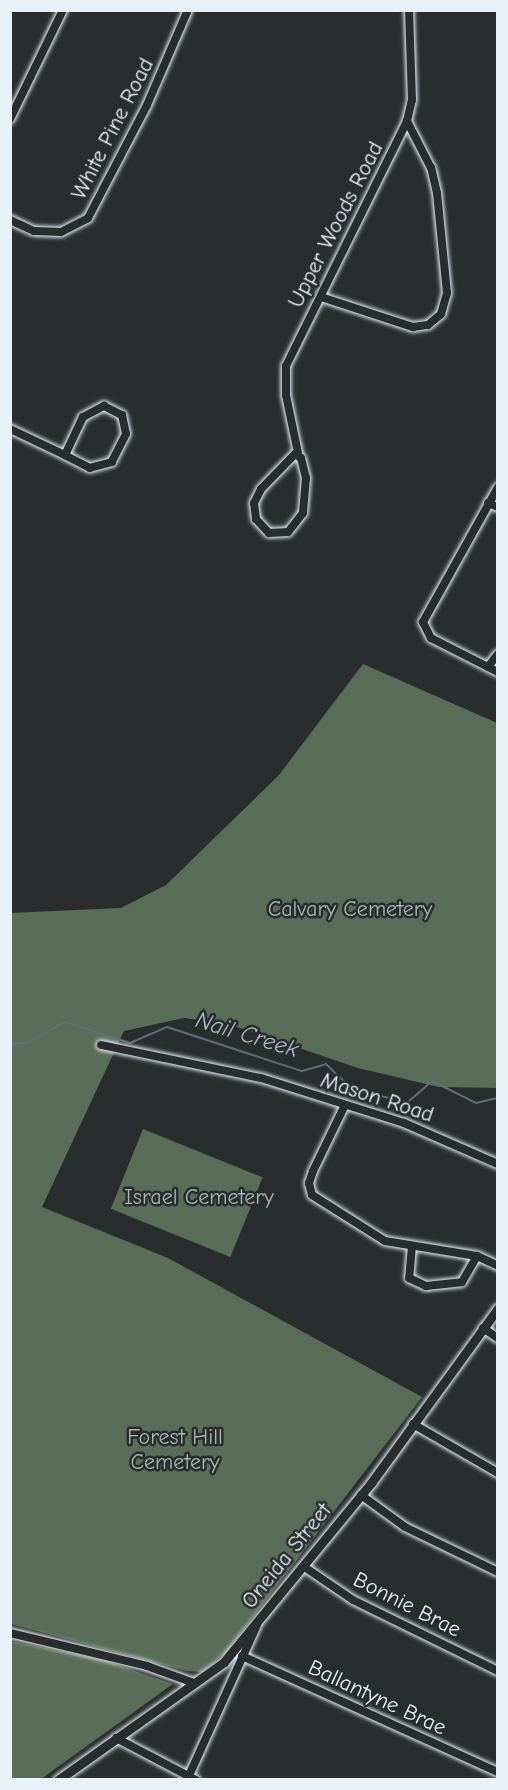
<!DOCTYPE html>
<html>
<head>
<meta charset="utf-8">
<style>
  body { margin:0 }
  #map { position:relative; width:508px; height:1790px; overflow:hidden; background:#2a2d2e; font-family:"Comic Neue",sans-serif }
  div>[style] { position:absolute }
  .green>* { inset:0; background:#5a6d58; transform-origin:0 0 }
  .stream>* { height:2px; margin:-1px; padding:0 1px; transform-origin:1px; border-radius:1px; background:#5c6f7e }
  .roads { filter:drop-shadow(0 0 2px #e8f1f8) drop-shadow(0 0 2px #e8f1f8) }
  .minor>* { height:8px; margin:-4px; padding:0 4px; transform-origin:4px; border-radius:4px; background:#2a2d2e }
  .tertiary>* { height:9px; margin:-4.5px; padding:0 4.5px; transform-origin:4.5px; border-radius:4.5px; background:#2a2d2e }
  span { translate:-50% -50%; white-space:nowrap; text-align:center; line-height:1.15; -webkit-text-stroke:5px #2a2d2e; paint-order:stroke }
  .street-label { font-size:22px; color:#e8f1f8 }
  .park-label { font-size:22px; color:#a8b6b0 }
  .water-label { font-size:24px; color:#a9b6c1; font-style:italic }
  .frame { position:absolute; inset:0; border:12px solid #e8f1f8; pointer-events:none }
</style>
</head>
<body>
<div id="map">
  <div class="green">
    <i style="clip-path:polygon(363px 664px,497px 723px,497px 1088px,439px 1087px,358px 1068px,228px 1024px,184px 1018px,124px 1031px,42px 1207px,168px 1258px,422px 1397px,226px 1652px,202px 1672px,187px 1671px,11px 1624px,10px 913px,121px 908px,166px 885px,279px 775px)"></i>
    <i style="left:143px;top:1129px;width:129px;height:86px;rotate:22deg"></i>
    <i style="clip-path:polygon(11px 1641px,103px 1660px,173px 1684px,41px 1779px,11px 1779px)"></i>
  </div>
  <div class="stream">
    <i style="left:10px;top:1044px;width:19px;rotate:-6deg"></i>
    <i style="left:29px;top:1042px;width:41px;rotate:-29.1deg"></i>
    <i style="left:65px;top:1022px;width:68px;rotate:17.9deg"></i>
    <i style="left:130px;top:1043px;width:40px;rotate:-23.4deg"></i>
    <i style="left:167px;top:1027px;width:142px;rotate:18.1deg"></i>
    <i style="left:302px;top:1071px;width:25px;rotate:-16deg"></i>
    <i style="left:326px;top:1064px;width:37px;rotate:44deg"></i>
    <i style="left:353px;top:1090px;width:56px;rotate:12.3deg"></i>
    <i style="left:408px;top:1102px;width:32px;rotate:-41deg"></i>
    <i style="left:432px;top:1081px;width:49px;rotate:26.6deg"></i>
    <i style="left:476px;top:1103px;width:23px;rotate:-13deg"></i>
  </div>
  <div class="roads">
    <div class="minor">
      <i style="left:10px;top:119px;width:121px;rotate:-64.1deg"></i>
      <i style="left:10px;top:220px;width:26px;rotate:25deg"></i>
      <i style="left:34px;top:231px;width:27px;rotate:2deg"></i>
      <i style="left:61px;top:232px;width:30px;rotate:-27deg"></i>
      <i style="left:88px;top:218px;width:127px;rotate:-62.4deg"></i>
      <i style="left:147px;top:105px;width:103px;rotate:-66.7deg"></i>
      <i style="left:321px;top:297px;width:97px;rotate:18.1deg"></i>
      <i style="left:413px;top:327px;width:15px;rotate:-8deg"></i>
      <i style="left:428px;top:325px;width:17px;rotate:-40deg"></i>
      <i style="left:441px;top:314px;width:22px;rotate:-74deg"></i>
      <i style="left:447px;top:293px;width:100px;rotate:-95.7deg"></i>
      <i style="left:437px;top:193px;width:26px;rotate:-103deg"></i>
      <i style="left:431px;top:168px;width:53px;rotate:-117.1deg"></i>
      <i style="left:104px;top:406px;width:20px;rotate:27deg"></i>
      <i style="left:122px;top:415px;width:19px;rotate:78deg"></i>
      <i style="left:126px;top:434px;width:31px;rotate:117deg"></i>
      <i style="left:112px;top:462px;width:23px;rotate:165deg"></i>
      <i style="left:90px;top:468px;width:28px;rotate:-153deg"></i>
      <i style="left:65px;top:455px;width:42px;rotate:-64.7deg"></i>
      <i style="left:83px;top:417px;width:24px;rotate:-28deg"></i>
      <i style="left:10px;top:429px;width:61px;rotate:25.3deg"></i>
      <i style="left:298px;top:453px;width:59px;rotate:-101.7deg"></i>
      <i style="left:286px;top:395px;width:29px;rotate:-90deg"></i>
      <i style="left:286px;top:366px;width:273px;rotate:-63.7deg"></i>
      <i style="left:407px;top:121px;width:22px;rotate:-77deg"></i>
      <i style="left:412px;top:100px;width:90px;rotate:-91.9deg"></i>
      <i style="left:295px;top:454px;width:7px;rotate:34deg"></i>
      <i style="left:301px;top:458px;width:21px;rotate:76deg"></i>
      <i style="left:306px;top:478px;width:35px;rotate:95deg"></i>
      <i style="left:303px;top:513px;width:24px;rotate:128deg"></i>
      <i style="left:288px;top:532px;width:19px;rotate:177deg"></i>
      <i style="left:269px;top:533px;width:19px;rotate:-133deg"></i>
      <i style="left:256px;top:519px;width:16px;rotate:-97deg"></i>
      <i style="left:254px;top:503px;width:16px;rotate:-63deg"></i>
      <i style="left:261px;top:489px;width:49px;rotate:-45.8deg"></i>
      <i style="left:488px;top:503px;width:11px;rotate:22deg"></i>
      <i style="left:498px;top:654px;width:16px;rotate:128deg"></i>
      <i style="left:488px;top:667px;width:11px;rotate:27deg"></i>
      <i style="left:488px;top:667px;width:64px;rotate:-153deg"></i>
      <i style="left:431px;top:638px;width:18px;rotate:-117deg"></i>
      <i style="left:423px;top:622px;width:154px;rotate:-60.9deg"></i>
      <i style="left:101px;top:1045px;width:163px;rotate:11.7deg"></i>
      <i style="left:261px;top:1078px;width:150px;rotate:17.5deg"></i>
      <i style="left:404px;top:1123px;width:103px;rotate:23.6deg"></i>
      <i style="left:345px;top:1105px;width:73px;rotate:115.9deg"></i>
      <i style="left:313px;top:1171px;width:13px;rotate:108deg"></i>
      <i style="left:309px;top:1183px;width:12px;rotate:76deg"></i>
      <i style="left:312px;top:1195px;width:86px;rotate:32.2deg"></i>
      <i style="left:385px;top:1241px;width:93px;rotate:9.3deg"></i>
      <i style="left:477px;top:1256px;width:23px;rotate:25deg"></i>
      <i style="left:412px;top:1246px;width:32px;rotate:95deg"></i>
      <i style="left:409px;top:1278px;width:19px;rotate:25deg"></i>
      <i style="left:426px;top:1286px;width:36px;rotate:-6deg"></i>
      <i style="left:462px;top:1282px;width:30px;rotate:-60deg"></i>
      <i style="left:483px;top:1328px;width:18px;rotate:34deg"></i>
      <i style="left:413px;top:1424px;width:98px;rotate:30deg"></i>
      <i style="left:361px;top:1495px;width:54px;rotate:36deg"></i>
      <i style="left:405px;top:1527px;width:103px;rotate:25.8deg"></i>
      <i style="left:303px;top:1566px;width:60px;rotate:34.2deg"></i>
      <i style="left:353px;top:1600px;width:161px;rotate:26.1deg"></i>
      <i style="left:10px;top:1633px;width:141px;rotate:13.5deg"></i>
      <i style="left:147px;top:1666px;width:50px;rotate:19.9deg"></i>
      <i style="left:242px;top:1656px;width:281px;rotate:24.4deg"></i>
      <i style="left:116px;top:1738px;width:90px;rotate:27.7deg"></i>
      <i style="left:187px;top:1780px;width:170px;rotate:-65.7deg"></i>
    </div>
    <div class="tertiary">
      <i style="left:58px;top:1780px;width:204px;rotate:-35.4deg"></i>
      <i style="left:224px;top:1662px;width:232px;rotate:-50.6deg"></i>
      <i style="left:371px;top:1483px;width:216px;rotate:-54deg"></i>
    </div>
  </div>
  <div class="street-label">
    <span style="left:113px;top:129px;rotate:-63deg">White Pine Road</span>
    <span style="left:336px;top:225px;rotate:-63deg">Upper Woods Road</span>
    <span style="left:377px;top:1098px;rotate:18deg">Mason Road</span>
    <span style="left:287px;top:1556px;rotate:-51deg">Oneida Street</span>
    <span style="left:407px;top:1605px;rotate:27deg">Bonnie Brae</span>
    <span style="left:377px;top:1698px;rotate:25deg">Ballantyne Brae</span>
  </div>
  <div class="park-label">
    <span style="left:350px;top:910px">Calvary Cemetery</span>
    <span style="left:199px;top:1198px">Israel Cemetery</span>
    <span style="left:175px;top:1450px">Forest Hill<br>Cemetery</span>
  </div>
  <div class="water-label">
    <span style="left:247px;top:1035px;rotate:17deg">Nail Creek</span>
  </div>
  <div class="frame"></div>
</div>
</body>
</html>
